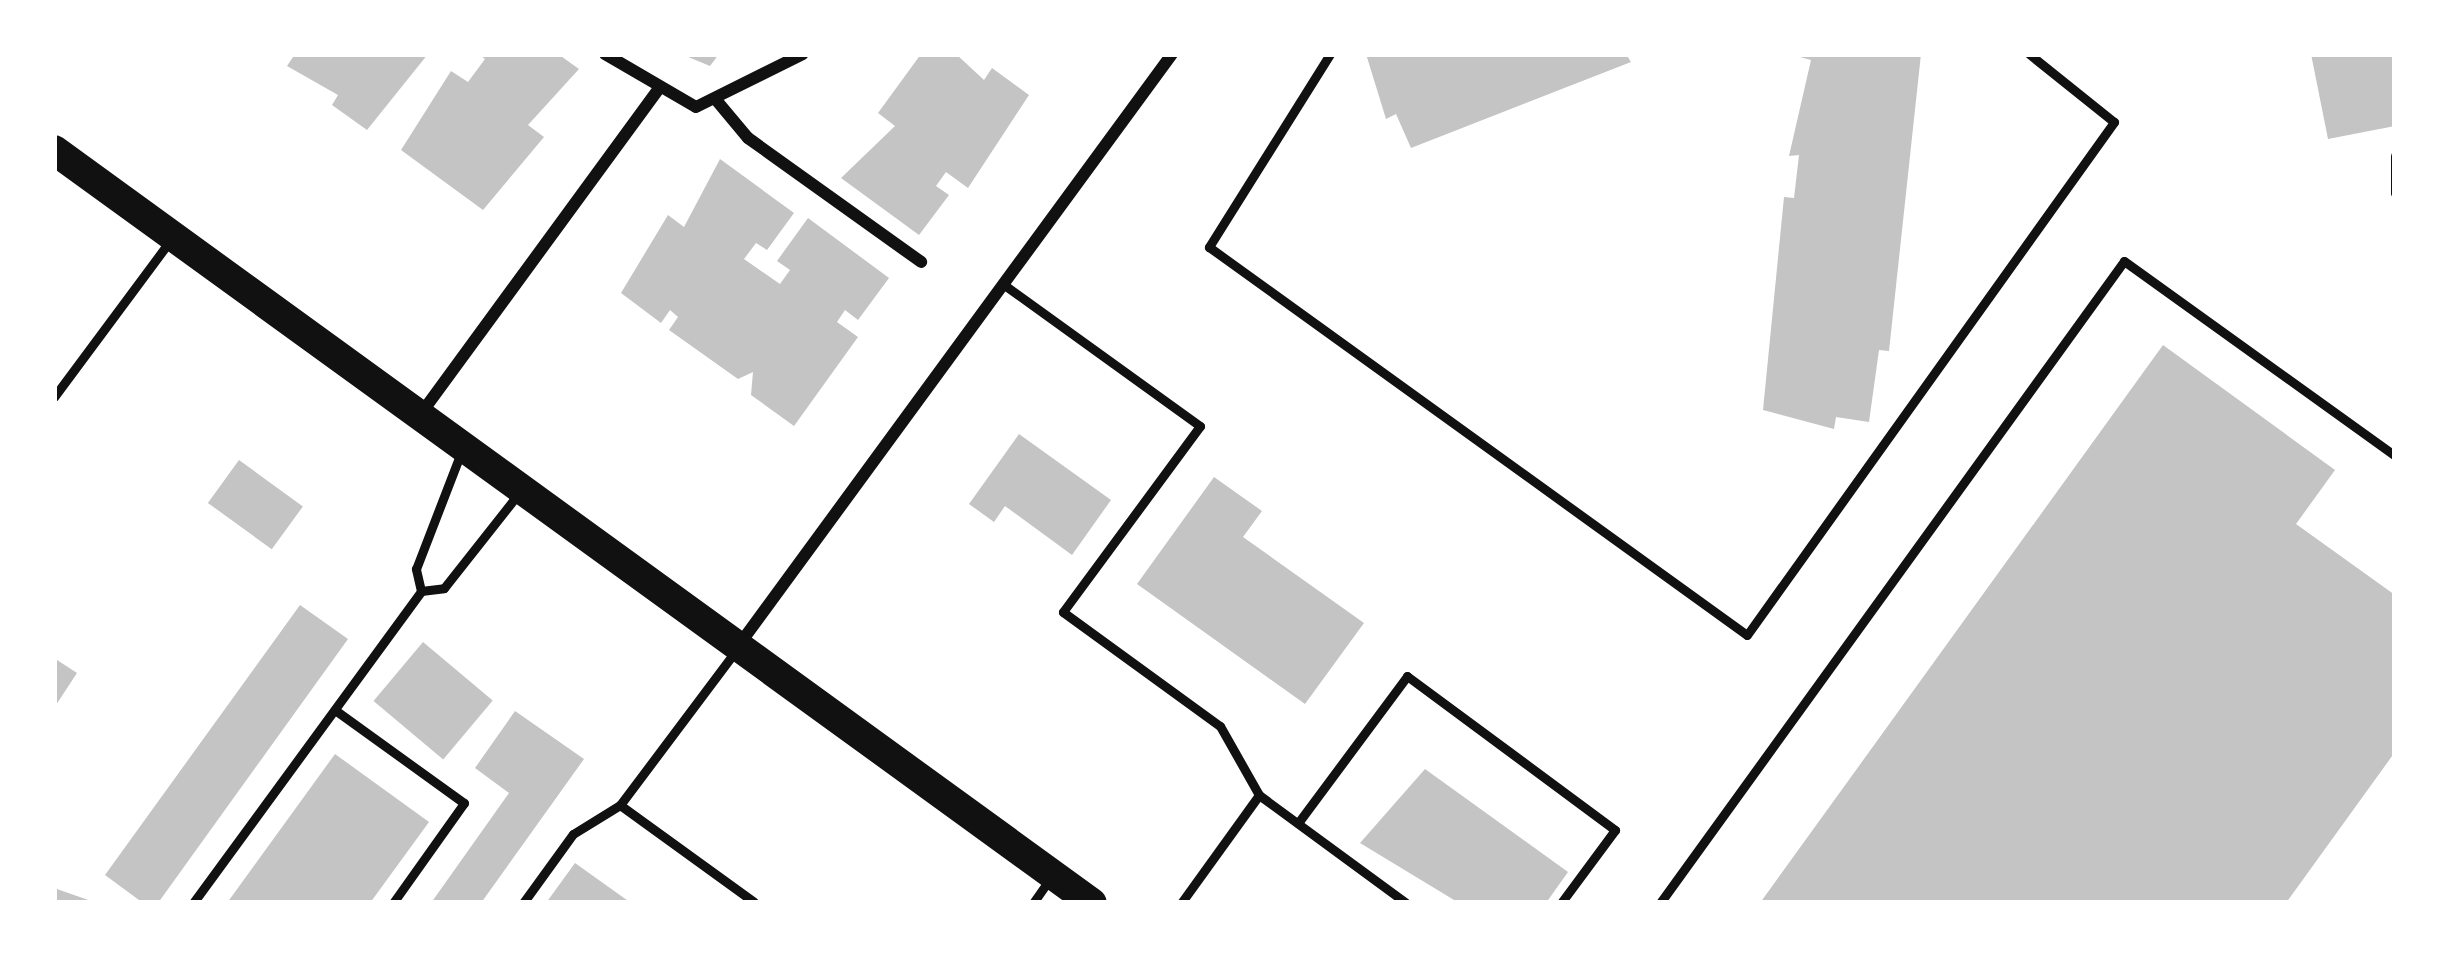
<!DOCTYPE html>
<html>
<head>
<meta charset="utf-8">
<style>
  body { margin:0 }
  #map { position:relative; width:2449px; height:957px; overflow:hidden; background:#fff; font-family:Lato,sans-serif }
  div>[style] { position:absolute }
  .building>* { inset:0; background:#c4c4c4; transform-origin:0 0 }
  .service>* { height:9px; margin:-4.5px; padding:0 4.5px; transform-origin:4.5px; border-radius:4.5px; background:#111 }
  .minor>* { height:12px; margin:-6px; padding:0 6px; transform-origin:6px; border-radius:6px; background:#111 }
  .primary>* { height:30px; margin:-15px; padding:0 15px; transform-origin:15px; border-radius:15px; background:#111 }
  span { translate:-50% -50%; white-space:nowrap; text-align:center; line-height:1.15; -webkit-text-stroke:9px #fff; paint-order:stroke }
  .frame { position:absolute; inset:0; border:57px solid #fff; pointer-events:none }
</style>
</head>
<body>
<div id="map">
  <div class="building">
    <i style="clip-path:polygon(295px 54px,428px 54px,367px 130px,332px 105px,338px 95px,287px 66px)"></i>
    <i style="clip-path:polygon(478px 54px,558px 54px,579px 69px,528px 125px,544px 137px,483px 210px,401px 150px,451px 71px,468px 82px,485px 59px)"></i>
    <i style="clip-path:polygon(681px 54px,719px 54px,710px 66px)"></i>
    <i style="clip-path:polygon(921px 54px,956px 54px,984px 80px,992px 68px,1029px 95px,968px 188px,946px 172px,936px 186px,949px 195px,919px 235px,841px 178px,895px 126px,878px 113px)"></i>
    <i style="clip-path:polygon(1366px 54px,1626px 54px,1631px 62px,1411px 148px,1396px 114px,1386px 119px)"></i>
    <i style="clip-path:polygon(1789px 54px,1921px 54px,1889px 351px,1879px 350px,1869px 422px,1836px 417px,1834px 429px,1763px 410px,1784px 197px,1794px 198px,1799px 155px,1789px 156px,1811px 60px)"></i>
    <i style="clip-path:polygon(2311px 54px,2395px 54px,2395px 126px,2328px 139px)"></i>
    <i style="clip-path:polygon(720px 159px,794px 213px,767px 250px,756px 243px,744px 259px,780px 284px,790px 270px,777px 261px,808px 218px,889px 278px,858px 320px,845px 310px,837px 322px,858px 337px,794px 426px,751px 395px,753px 372px,738px 379px,669px 330px,678px 317px,670px 310px,661px 323px,621px 293px,668px 215px,684px 227px)"></i>
    <i style="clip-path:polygon(2163px 345px,2335px 470px,2296px 524px,2395px 595px,2395px 752px,2286px 903px,1760px 903px)"></i>
    <i style="clip-path:polygon(1019px 434px,1111px 500px,1072px 555px,1005px 506px,994px 522px,969px 504px)"></i>
    <i style="left:239px;top:460px;width:79px;height:53px;rotate:36deg"></i>
    <i style="clip-path:polygon(1214px 477px,1262px 511px,1243px 537px,1364px 623px,1305px 704px,1137px 584px)"></i>
    <i style="clip-path:polygon(300px 605px,348px 639px,158px 903px,143px 903px,105px 875px)"></i>
    <i style="left:423px;top:642px;width:91px;height:77px;rotate:40deg"></i>
    <i style="clip-path:polygon(54px 658px,77px 673px,54px 708px)"></i>
    <i style="clip-path:polygon(515px 711px,584px 759px,481px 903px,431px 903px,509px 793px,475px 768px)"></i>
    <i style="clip-path:polygon(335px 754px,429px 822px,370px 903px,227px 903px)"></i>
    <i style="clip-path:polygon(1425px 769px,1568px 872px,1546px 903px,1459px 903px,1360px 843px)"></i>
    <i style="clip-path:polygon(575px 863px,631px 903px,546px 903px)"></i>
    <i style="clip-path:polygon(54px 888px,94px 902px,94px 903px,54px 903px)"></i>
  </div>
  <div class="service">
    <i style="left:1330px;top:54px;width:228px;rotate:122.1deg"></i>
    <i style="left:1209px;top:247px;width:663px;rotate:35.8deg"></i>
    <i style="left:1747px;top:635px;width:631px;rotate:-54.42deg"></i>
    <i style="left:2114px;top:122px;width:109px;rotate:-141.3deg"></i>
    <i style="left:2395px;top:156px;width:37px;rotate:90deg"></i>
    <i style="left:1003px;top:284px;width:243px;rotate:35.8deg"></i>
    <i style="left:1200px;top:426px;width:231px;rotate:126.4deg"></i>
    <i style="left:1063px;top:612px;width:194px;rotate:36deg"></i>
    <i style="left:1220px;top:726px;width:79px;rotate:60.5deg"></i>
    <i style="left:1259px;top:795px;width:133px;rotate:125.8deg"></i>
    <i style="left:54px;top:397px;width:193px;rotate:-53.4deg"></i>
    <i style="left:421px;top:591px;width:23px;rotate:-103deg"></i>
    <i style="left:416px;top:569px;width:128px;rotate:-68.9deg"></i>
    <i style="left:335px;top:710px;width:159px;rotate:35.8deg"></i>
    <i style="left:464px;top:803px;width:123px;rotate:125.4deg"></i>
    <i style="left:1259px;top:795px;width:182px;rotate:36.3deg"></i>
    <i style="left:620px;top:805px;width:165px;rotate:35.9deg"></i>
    <i style="left:1298px;top:823px;width:183px;rotate:-53.4deg"></i>
    <i style="left:1407px;top:676px;width:259px;rotate:36.5deg"></i>
    <i style="left:1615px;top:830px;width:91px;rotate:126.5deg"></i>
    <i style="left:193px;top:903px;width:386px;rotate:-53.8deg"></i>
    <i style="left:421px;top:591px;width:23px;rotate:-7deg"></i>
    <i style="left:444px;top:588px;width:121px;rotate:-51.7deg"></i>
    <i style="left:523px;top:903px;width:85px;rotate:-54.1deg"></i>
    <i style="left:573px;top:834px;width:55px;rotate:-31.7deg"></i>
    <i style="left:620px;top:805px;width:190px;rotate:-53.1deg"></i>
    <i style="left:1033px;top:903px;width:29px;rotate:-55deg"></i>
    <i style="left:1660px;top:903px;width:792px;rotate:-54.14deg"></i>
    <i style="left:2124px;top:261px;width:334px;rotate:35.7deg"></i>
  </div>
  <div class="minor">
    <i style="left:605px;top:54px;width:105px;rotate:30.2deg"></i>
    <i style="left:696px;top:107px;width:119px;rotate:-26.4deg"></i>
    <i style="left:717px;top:101px;width:48px;rotate:50deg"></i>
    <i style="left:748px;top:138px;width:213px;rotate:35.6deg"></i>
    <i style="left:420px;top:415px;width:401px;rotate:-53.8deg"></i>
    <i style="left:739px;top:645px;width:733px;rotate:-53.77deg"></i>
  </div>
  <div class="primary">
    <i style="left:54px;top:150px;width:1282px;rotate:35.96deg"></i>
  </div>
  <div class="frame"></div>
</div>
</body>
</html>
